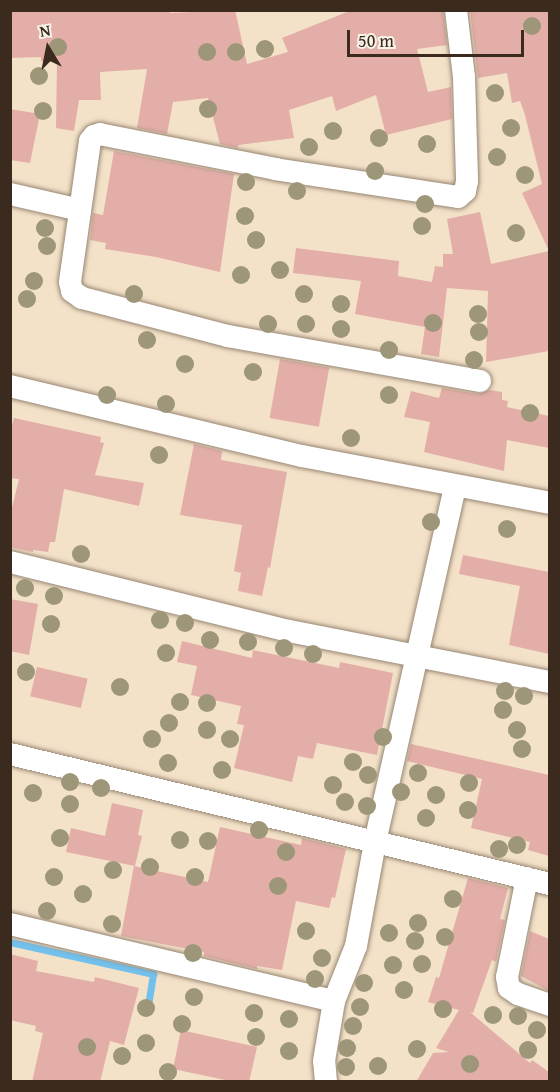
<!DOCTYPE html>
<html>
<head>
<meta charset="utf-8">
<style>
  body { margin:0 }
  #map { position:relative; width:560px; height:1092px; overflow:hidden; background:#f3e1c8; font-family:"Gentium Book Plus",serif }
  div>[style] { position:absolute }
  .stream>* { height:7px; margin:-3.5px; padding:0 3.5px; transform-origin:3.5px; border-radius:3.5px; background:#72c1ed }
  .building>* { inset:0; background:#e3aea8; transform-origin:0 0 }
  .roads { filter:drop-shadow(0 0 2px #978673) drop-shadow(0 0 2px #978673) }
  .minor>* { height:22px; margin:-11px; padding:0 11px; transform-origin:11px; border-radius:11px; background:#fff }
  .trees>* { width:18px; height:18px; margin:-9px; border-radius:50%; background:#9d9678 }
  span { translate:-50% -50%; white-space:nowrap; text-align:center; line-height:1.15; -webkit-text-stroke:4.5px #f7f3e8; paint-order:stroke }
  .frame { position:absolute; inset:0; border:12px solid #3b2a1e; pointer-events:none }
  .north { position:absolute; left:18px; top:18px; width:60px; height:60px; -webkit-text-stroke:4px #f7f3e8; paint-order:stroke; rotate:350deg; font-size:16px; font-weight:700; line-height:24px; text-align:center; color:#3b2a1e }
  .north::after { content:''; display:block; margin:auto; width:21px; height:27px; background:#3b2a1e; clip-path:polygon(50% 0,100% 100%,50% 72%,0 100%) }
  .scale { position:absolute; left:347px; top:30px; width:177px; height:27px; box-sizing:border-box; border:3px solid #3b2a1e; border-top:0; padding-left:8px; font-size:18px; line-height:21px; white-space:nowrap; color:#3b2a1e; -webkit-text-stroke:4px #f7f3e8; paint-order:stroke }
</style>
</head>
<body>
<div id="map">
  <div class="stream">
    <i style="left:10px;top:942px;width:147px;rotate:12.6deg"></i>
    <i style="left:153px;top:974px;width:26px;rotate:99deg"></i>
  </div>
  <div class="building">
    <i style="clip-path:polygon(170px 10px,170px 13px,235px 10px,247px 64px,288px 52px,282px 38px,352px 10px,443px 10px,447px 45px,417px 49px,428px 92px,451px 87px,452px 119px,386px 135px,376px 95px,336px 111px,332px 96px,289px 110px,294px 138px,238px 145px,238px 148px,220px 144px,208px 98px,173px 102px,167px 134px,137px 128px,147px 69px,100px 72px,101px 100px,79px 100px,74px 131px,56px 128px,57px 62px,41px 61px,41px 57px,10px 58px,10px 11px)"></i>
    <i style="clip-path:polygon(470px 10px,549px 10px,549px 251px,522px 193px,542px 184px,525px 115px,520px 101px,512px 103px,507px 73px,478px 78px)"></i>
    <i style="clip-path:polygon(10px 109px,40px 114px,30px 163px,10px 160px)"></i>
    <i style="clip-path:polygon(114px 151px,234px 174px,220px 272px,156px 257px,105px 249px,106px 243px,90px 240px,93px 213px,103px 215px)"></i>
    <i style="clip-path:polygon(480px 212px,491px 264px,549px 251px,549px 351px,486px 362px,488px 291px,447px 288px,439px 357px,421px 354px,425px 327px,355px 314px,361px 281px,293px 273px,296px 248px,399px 261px,398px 276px,432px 282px,435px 266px,443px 267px,443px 254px,453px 254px,447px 219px)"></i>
    <i style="left:280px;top:359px;width:50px;height:60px;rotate:10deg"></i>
    <i style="clip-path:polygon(442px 388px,478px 394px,490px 390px,502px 392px,502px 400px,508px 401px,507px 407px,549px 416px,549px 448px,507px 440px,504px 471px,424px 452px,430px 422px,404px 417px,411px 391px,439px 398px)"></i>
    <i style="clip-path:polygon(14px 418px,101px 437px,100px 442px,104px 443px,95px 475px,144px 483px,139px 506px,64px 489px,55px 542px,50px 542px,48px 552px,33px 550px,33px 552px,10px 547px,10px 516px,19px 479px,10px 478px,10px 432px)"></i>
    <i style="clip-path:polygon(194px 444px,222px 451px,221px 460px,287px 472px,270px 568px,268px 567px,262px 596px,238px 591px,241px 573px,234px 571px,242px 525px,180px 515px)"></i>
    <i style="clip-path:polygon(463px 555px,549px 572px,549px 654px,509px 645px,520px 586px,459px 574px)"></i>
    <i style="clip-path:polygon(10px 599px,38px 604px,29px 655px,10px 651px)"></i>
    <i style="clip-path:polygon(182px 641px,252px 658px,253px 650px,339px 668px,340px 662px,393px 673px,377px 755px,317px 743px,313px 759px,298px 756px,292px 782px,234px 768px,244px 725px,237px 724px,241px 706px,191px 695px,197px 666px,177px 662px)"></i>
    <i style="left:37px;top:667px;width:52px;height:30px;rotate:13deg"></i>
    <i style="clip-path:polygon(411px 744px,549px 775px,549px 856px,528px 850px,530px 842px,471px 828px,482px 779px,407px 761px)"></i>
    <i style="clip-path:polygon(112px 803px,143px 810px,138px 835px,142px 836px,135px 866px,66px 852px,71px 828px,105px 836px)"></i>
    <i style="clip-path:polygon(220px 827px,301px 845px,302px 838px,346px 849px,335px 898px,332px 897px,329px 908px,296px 901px,282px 970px,257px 966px,257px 969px,204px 956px,204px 952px,121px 936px,134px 866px,208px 882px)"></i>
    <i style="clip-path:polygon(468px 878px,508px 888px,500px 919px,505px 920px,496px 962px,492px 960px,473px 1013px,470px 1012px,530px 1063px,532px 1060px,549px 1072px,549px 1082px,416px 1082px,433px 1053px,449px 1052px,436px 1048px,459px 1010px,428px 1002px,436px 977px,439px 978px)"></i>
    <i style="clip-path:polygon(530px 931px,549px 939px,549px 991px,521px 976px)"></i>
    <i style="clip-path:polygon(10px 954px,38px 961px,36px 971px,94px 982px,95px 977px,139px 988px,124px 1045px,110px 1041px,100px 1082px,32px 1082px,43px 1033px,35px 1031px,36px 1026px,10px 1020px)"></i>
    <i style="clip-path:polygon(181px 1030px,257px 1047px,249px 1082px,235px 1082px,173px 1069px)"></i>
  </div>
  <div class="roads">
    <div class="minor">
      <i style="left:456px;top:10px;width:67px;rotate:83.2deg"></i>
      <i style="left:464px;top:77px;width:104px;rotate:88.3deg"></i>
      <i style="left:467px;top:181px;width:10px;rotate:101deg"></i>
      <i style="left:465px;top:191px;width:9px;rotate:139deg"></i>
      <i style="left:458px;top:197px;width:184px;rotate:-171.3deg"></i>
      <i style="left:276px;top:169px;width:179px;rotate:-168.8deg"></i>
      <i style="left:100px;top:134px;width:6px;rotate:162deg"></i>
      <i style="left:94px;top:136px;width:6px;rotate:129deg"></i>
      <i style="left:90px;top:141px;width:142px;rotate:98.1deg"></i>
      <i style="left:70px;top:282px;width:9px;rotate:77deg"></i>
      <i style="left:72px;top:291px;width:12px;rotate:35deg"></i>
      <i style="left:82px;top:298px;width:151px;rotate:14.6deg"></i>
      <i style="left:228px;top:336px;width:256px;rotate:10.1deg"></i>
      <i style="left:10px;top:194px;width:72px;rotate:12.9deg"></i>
      <i style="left:10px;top:386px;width:300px;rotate:13.5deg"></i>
      <i style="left:302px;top:456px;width:252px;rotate:10.7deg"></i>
      <i style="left:10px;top:562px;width:287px;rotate:13.9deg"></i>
      <i style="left:289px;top:631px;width:266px;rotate:11.1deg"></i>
      <i style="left:10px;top:754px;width:555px;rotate:13.54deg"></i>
      <i style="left:527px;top:878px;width:101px;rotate:101.4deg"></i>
      <i style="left:507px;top:977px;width:11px;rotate:80deg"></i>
      <i style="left:509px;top:988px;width:11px;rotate:34deg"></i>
      <i style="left:518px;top:994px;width:34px;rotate:19deg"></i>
      <i style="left:10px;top:924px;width:333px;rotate:13.4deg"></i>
      <i style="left:334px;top:1001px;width:59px;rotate:-68.2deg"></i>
      <i style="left:356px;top:946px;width:106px;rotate:-79.6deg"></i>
      <i style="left:375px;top:842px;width:365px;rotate:-77.3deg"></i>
      <i style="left:326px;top:1082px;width:21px;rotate:-95deg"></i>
      <i style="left:324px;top:1061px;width:61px;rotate:-80.5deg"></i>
    </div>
  </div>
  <div class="trees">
    <i style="left:532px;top:26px"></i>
    <i style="left:58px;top:47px"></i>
    <i style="left:265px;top:49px"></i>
    <i style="left:207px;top:52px"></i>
    <i style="left:236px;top:52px"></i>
    <i style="left:39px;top:76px"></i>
    <i style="left:495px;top:93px"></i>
    <i style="left:208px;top:109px"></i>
    <i style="left:43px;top:111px"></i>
    <i style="left:511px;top:128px"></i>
    <i style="left:333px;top:131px"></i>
    <i style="left:379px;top:138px"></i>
    <i style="left:427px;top:144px"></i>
    <i style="left:309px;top:147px"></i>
    <i style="left:497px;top:157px"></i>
    <i style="left:375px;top:171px"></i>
    <i style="left:525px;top:175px"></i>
    <i style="left:246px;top:182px"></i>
    <i style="left:297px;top:191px"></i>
    <i style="left:425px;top:204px"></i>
    <i style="left:245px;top:216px"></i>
    <i style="left:422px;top:226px"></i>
    <i style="left:45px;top:228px"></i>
    <i style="left:516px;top:233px"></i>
    <i style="left:256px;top:240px"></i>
    <i style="left:47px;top:246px"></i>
    <i style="left:280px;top:270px"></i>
    <i style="left:241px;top:275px"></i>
    <i style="left:34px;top:281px"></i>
    <i style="left:134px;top:294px"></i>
    <i style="left:304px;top:294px"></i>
    <i style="left:27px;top:299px"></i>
    <i style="left:341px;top:304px"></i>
    <i style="left:478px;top:314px"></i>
    <i style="left:433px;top:323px"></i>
    <i style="left:268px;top:324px"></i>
    <i style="left:306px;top:324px"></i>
    <i style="left:341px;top:329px"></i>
    <i style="left:479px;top:332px"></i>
    <i style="left:147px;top:340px"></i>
    <i style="left:389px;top:350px"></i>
    <i style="left:474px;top:360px"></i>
    <i style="left:185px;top:364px"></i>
    <i style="left:253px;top:372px"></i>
    <i style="left:107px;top:395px"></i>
    <i style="left:389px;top:395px"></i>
    <i style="left:166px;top:404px"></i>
    <i style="left:530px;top:413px"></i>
    <i style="left:351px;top:438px"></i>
    <i style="left:159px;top:455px"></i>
    <i style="left:431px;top:522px"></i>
    <i style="left:507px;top:529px"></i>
    <i style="left:81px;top:554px"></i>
    <i style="left:25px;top:588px"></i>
    <i style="left:54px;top:596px"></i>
    <i style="left:160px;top:620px"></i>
    <i style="left:185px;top:623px"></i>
    <i style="left:51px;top:624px"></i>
    <i style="left:210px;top:640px"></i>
    <i style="left:248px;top:642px"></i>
    <i style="left:284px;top:648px"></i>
    <i style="left:166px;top:653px"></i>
    <i style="left:313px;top:654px"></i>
    <i style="left:26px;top:672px"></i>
    <i style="left:120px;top:687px"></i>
    <i style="left:505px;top:691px"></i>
    <i style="left:524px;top:696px"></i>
    <i style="left:180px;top:702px"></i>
    <i style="left:207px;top:703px"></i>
    <i style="left:503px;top:710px"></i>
    <i style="left:169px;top:723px"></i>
    <i style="left:207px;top:730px"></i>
    <i style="left:517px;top:730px"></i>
    <i style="left:383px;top:737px"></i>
    <i style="left:152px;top:739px"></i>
    <i style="left:230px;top:739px"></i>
    <i style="left:522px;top:749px"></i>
    <i style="left:353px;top:762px"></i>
    <i style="left:168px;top:763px"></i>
    <i style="left:222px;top:770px"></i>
    <i style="left:418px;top:773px"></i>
    <i style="left:368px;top:775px"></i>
    <i style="left:70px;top:782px"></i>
    <i style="left:469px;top:783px"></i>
    <i style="left:333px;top:785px"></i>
    <i style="left:101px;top:788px"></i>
    <i style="left:401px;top:792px"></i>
    <i style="left:33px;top:793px"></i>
    <i style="left:436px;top:795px"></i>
    <i style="left:345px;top:802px"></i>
    <i style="left:70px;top:804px"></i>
    <i style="left:367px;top:806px"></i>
    <i style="left:468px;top:810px"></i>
    <i style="left:426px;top:818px"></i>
    <i style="left:259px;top:830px"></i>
    <i style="left:60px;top:838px"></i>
    <i style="left:180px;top:840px"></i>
    <i style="left:208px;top:841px"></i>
    <i style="left:517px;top:845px"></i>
    <i style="left:499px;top:849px"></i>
    <i style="left:286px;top:852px"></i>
    <i style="left:150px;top:867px"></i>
    <i style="left:113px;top:870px"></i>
    <i style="left:54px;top:877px"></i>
    <i style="left:195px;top:877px"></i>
    <i style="left:278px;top:886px"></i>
    <i style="left:83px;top:894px"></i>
    <i style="left:453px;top:899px"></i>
    <i style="left:47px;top:911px"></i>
    <i style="left:418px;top:923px"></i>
    <i style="left:112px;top:924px"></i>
    <i style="left:306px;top:931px"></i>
    <i style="left:389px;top:933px"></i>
    <i style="left:445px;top:937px"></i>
    <i style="left:415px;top:941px"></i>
    <i style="left:193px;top:953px"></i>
    <i style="left:322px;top:958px"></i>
    <i style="left:422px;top:964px"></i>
    <i style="left:393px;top:965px"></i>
    <i style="left:315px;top:979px"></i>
    <i style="left:364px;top:983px"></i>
    <i style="left:404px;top:990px"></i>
    <i style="left:194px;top:997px"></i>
    <i style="left:360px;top:1007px"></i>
    <i style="left:146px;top:1008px"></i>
    <i style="left:443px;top:1009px"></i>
    <i style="left:254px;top:1013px"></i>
    <i style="left:493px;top:1015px"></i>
    <i style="left:518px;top:1016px"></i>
    <i style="left:289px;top:1019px"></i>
    <i style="left:182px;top:1024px"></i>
    <i style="left:353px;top:1026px"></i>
    <i style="left:537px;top:1030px"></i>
    <i style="left:256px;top:1037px"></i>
    <i style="left:146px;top:1043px"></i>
    <i style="left:87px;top:1047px"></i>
    <i style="left:347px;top:1048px"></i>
    <i style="left:417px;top:1049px"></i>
    <i style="left:528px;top:1050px"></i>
    <i style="left:289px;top:1051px"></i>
    <i style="left:122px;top:1056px"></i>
    <i style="left:470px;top:1064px"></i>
    <i style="left:378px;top:1066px"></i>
    <i style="left:346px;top:1067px"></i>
    <i style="left:168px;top:1072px"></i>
  </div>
  <div class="frame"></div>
  <div class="north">N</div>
  <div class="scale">50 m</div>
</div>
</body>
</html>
